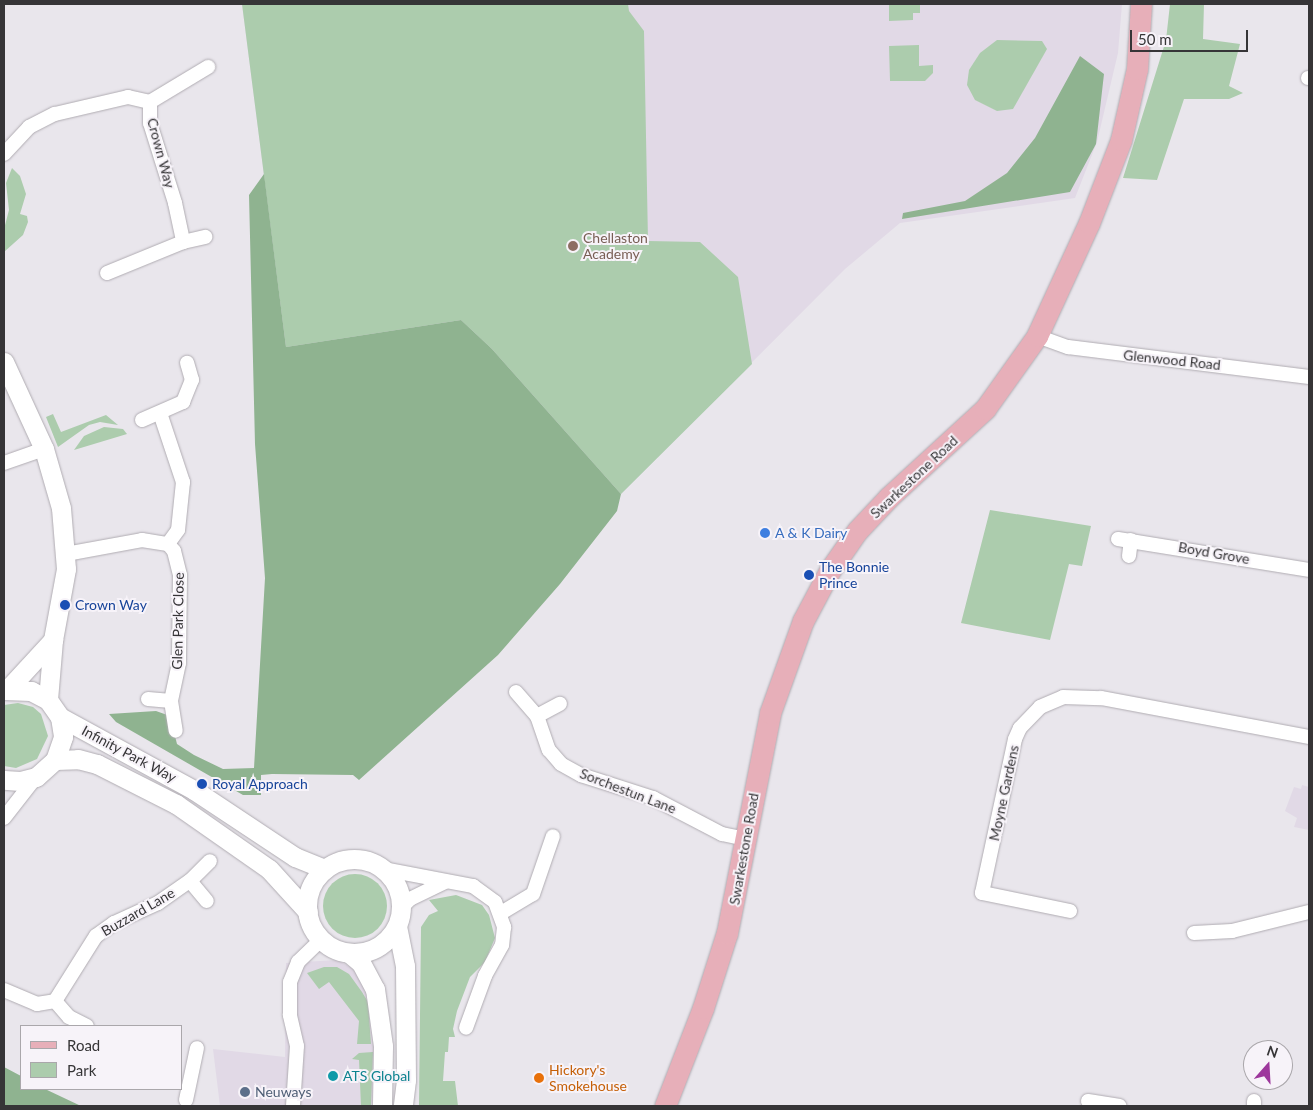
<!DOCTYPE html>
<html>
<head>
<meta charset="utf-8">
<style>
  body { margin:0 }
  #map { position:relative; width:1313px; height:1110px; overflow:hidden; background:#e9e6ec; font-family:Lato,sans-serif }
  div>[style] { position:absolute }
  .built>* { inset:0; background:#e1d9e6 }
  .green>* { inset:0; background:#acccad }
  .round { border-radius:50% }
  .forest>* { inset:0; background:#8fb390 }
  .roads { filter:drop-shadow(0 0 1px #b0acb2) drop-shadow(0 0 1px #b0acb2) }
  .street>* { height:14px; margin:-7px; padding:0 7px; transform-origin:7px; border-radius:7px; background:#fff }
  .secondary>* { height:19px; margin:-9.5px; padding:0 9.5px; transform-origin:9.5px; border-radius:9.5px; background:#fff }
  .secondary>.ring { margin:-9.5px; padding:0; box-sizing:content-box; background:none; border:19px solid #fff; border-radius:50% }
  .primary>* { height:21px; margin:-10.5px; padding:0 10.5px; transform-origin:10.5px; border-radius:10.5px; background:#e7afb9 }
  .dots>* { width:14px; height:14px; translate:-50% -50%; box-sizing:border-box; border:2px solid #f7f3f9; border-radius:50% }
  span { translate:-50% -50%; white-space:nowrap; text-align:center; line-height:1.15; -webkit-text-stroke:4px #f7f3f9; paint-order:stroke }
  .street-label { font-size:14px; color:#363537 }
  .education-label { font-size:14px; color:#785e54 }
  .left { translate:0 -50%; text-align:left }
  .shop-label { font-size:14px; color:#366cbe }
  .transit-label { font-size:14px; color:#164399 }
  .food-label { font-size:14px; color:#c56008 }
  .culture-label { font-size:14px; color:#0d838f }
  .service-label { font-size:14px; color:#4e5e75 }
  .frame { position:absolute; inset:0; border:5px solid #363537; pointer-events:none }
  .legend { position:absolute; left:20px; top:1025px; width:162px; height:65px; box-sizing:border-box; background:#f7f3f9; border:1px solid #aaa7ab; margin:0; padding:6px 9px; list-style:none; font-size:15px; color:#363537 }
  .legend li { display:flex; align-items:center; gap:10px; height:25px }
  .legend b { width:25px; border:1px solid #aaa7ab }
  .north { position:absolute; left:1243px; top:1040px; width:50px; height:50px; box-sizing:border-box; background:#f7f3f9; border:1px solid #aaa7ab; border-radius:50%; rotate:19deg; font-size:14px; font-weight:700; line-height:20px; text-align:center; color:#363537 }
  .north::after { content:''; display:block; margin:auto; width:18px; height:22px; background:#9d379c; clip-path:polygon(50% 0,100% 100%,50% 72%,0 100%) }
  .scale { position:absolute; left:1130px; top:30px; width:118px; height:22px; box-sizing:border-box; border:2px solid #363537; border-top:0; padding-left:6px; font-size:15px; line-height:18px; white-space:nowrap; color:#363537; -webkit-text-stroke:4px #f7f3f9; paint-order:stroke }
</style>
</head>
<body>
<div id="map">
  <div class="built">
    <i style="clip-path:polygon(242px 4px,1122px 4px,1118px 53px,1097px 142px,1075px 198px,900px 223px,845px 269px,621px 494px,461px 320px,286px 347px)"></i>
    <i style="clip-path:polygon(1302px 785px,1309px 787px,1309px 830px,1294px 827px,1297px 818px,1285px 811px,1294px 787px,1301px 789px)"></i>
    <i style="clip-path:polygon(337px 960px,352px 968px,369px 994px,377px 1026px,376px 1100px,372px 1106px,220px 1106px,213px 1049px,285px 1057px,286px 963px)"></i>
  </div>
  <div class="green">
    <i style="clip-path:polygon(242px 4px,628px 4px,629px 11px,644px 31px,648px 241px,700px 242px,738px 277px,752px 364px,621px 494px,492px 349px,461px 320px,286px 347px)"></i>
    <i style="clip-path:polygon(889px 4px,920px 4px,920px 13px,913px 13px,913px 20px,889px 21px)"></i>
    <i style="clip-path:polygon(1170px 4px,1204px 4px,1203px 39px,1240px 44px,1229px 86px,1243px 93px,1229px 99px,1184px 99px,1157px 180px,1123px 178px,1166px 40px)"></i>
    <i style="clip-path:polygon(997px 40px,1042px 41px,1047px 49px,1013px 109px,997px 111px,975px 100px,967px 85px,969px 70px,980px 53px)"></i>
    <i style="clip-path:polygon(919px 45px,919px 66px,933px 65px,933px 73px,925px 81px,890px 81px,889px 46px)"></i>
    <i style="clip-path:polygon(12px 168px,20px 176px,26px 194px,20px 214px,27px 216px,28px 222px,23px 235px,4px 252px,4px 229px,9px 210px,6px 183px)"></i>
    <i style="clip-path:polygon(53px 414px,61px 432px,106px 415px,118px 425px,100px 422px,89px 425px,58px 447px,46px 417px)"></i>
    <i style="clip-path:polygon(104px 427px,123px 429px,127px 434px,74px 450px,84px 436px)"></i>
    <i style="clip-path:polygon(990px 510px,1091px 526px,1082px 566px,1069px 564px,1050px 640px,961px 623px)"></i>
    <i style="clip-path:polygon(18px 703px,33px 707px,41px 714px,48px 736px,37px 759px,16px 768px,4px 766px,4px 705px)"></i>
    <i class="round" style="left:323px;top:874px;width:64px;height:64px"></i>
    <i style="clip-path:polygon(456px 895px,482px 905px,489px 915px,495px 938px,485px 962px,470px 977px,457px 1011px,453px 1029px,455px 1037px,449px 1037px,448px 1052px,445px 1052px,443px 1081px,455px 1081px,458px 1106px,419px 1106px,421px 927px,429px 915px,438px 911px,429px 900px)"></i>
    <i style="clip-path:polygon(324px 967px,337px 967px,349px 974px,362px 992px,368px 1002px,371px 1044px,357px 1044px,359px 1021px,329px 982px,319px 989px,307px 973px)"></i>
    <i style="clip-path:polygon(373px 1052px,371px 1106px,361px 1106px,359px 1060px,352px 1059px,359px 1053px)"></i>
  </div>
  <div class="forest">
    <i style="clip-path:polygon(1080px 56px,1104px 74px,1096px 144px,1070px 192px,902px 219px,903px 213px,965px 201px,1007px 173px,1035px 138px)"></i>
    <i style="clip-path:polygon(264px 174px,286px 347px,461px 320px,492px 349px,621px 494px,617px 511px,560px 584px,498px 655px,359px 780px,353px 775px,272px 774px,261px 775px,261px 795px,243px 795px,116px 722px,109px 714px,156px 711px,170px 716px,177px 744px,194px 755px,223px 769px,254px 768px,265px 578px,255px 444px,249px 195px)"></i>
    <i style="clip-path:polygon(4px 1067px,21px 1076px,21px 1089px,45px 1089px,81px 1106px,4px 1106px)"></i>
  </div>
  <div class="roads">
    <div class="street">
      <i style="left:1308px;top:78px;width:1px"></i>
      <i style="left:150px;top:102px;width:68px;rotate:-31.1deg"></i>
      <i style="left:4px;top:154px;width:37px;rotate:-47deg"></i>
      <i style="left:29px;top:127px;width:29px;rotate:-27deg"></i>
      <i style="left:55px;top:114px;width:75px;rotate:-13.1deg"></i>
      <i style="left:128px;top:97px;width:23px;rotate:13deg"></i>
      <i style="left:150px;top:102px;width:21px;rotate:90deg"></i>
      <i style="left:150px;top:123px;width:84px;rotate:72.6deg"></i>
      <i style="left:175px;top:203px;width:40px;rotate:78deg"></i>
      <i style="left:183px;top:242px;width:82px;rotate:157.8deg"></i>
      <i style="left:183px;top:242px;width:23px;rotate:-13deg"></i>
      <i style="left:1037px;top:336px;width:33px;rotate:20deg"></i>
      <i style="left:1068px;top:347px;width:243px;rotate:7.1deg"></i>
      <i style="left:160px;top:413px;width:73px;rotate:71.6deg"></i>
      <i style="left:183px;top:482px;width:48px;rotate:95.9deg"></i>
      <i style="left:178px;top:530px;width:17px;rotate:126deg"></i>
      <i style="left:142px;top:420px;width:45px;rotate:-23.7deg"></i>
      <i style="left:183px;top:402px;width:24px;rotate:-68deg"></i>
      <i style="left:192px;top:380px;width:18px;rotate:-106deg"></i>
      <i style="left:4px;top:463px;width:42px;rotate:-19.3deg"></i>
      <i style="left:1118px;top:539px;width:193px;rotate:9.2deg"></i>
      <i style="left:66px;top:554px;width:77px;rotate:-10.4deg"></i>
      <i style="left:142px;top:540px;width:26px;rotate:9deg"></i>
      <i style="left:168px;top:544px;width:9px;rotate:49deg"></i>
      <i style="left:174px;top:551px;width:25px;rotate:76deg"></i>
      <i style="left:180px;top:575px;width:88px;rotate:90.7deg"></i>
      <i style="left:179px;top:663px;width:39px;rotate:102deg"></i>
      <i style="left:171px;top:701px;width:30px;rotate:81deg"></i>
      <i style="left:1129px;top:556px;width:16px;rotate:-83deg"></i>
      <i style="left:516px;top:692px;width:32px;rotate:49deg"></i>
      <i style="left:537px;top:716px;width:36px;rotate:71deg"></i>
      <i style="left:549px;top:750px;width:18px;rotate:49deg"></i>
      <i style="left:561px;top:764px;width:23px;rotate:29deg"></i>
      <i style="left:581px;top:775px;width:76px;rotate:17.7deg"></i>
      <i style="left:653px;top:798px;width:78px;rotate:27.6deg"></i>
      <i style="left:722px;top:834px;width:25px;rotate:12deg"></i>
      <i style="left:148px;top:699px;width:23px;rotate:5deg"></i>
      <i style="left:537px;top:716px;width:26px;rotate:-28deg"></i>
      <i style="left:4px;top:818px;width:52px;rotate:-52deg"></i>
      <i style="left:383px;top:869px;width:92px;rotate:10.7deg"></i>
      <i style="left:473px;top:886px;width:27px;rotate:36deg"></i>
      <i style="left:495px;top:902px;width:27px;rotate:70deg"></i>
      <i style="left:504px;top:927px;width:18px;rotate:96deg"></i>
      <i style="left:502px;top:945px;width:35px;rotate:119deg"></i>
      <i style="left:485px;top:976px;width:55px;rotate:110.1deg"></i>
      <i style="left:190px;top:881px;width:26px;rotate:50deg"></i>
      <i style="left:401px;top:908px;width:13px;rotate:-45deg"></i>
      <i style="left:410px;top:899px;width:39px;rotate:-26deg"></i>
      <i style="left:1070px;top:911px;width:90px;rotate:-168.4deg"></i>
      <i style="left:982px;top:893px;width:157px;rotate:-77.9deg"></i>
      <i style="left:1015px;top:739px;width:12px;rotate:-66deg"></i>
      <i style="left:1020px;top:728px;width:29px;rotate:-46deg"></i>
      <i style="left:1040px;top:707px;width:25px;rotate:-23deg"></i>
      <i style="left:1063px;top:697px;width:38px;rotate:2deg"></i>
      <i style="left:1101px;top:698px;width:212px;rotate:10.6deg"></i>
      <i style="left:501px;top:913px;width:37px;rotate:-31deg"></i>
      <i style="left:533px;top:894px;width:61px;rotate:-71deg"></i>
      <i style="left:1194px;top:933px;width:38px;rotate:-3deg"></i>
      <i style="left:1232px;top:931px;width:79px;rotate:-13.9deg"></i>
      <i style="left:4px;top:990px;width:36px;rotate:23deg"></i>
      <i style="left:37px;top:1004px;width:18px;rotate:-9deg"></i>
      <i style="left:55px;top:1001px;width:77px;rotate:-57.8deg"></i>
      <i style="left:96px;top:936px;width:22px;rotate:-36deg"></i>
      <i style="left:114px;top:923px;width:48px;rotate:-24.4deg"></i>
      <i style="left:158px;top:903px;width:39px;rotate:-35deg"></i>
      <i style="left:190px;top:881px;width:28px;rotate:-45deg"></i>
      <i style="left:55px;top:1001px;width:21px;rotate:49deg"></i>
      <i style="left:69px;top:1017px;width:20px;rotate:27deg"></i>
      <i style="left:186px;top:1100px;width:53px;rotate:-78.1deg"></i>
      <i style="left:1088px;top:1101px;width:32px;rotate:9deg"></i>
      <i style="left:293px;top:1106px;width:60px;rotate:-86.2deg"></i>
      <i style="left:297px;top:1046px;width:32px;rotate:-103deg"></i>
      <i style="left:290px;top:1015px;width:33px;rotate:-90deg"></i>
      <i style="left:290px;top:982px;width:22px;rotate:-68deg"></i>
      <i style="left:298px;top:962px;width:32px;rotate:-44deg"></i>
      <i style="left:1254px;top:1106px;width:5px;rotate:-90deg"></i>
    </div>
    <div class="secondary">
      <i style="left:4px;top:362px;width:96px;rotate:65.3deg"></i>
      <i style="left:44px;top:449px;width:61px;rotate:73.9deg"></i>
      <i style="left:61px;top:508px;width:61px;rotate:85.3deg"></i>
      <i style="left:66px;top:569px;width:72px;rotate:100.4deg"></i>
      <i style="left:53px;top:640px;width:60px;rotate:94.8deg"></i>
      <i style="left:8px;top:689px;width:67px;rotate:-47.4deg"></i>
      <i style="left:4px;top:690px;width:27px;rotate:2deg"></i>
      <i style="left:31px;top:691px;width:19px;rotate:28deg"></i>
      <i style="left:48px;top:700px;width:21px;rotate:55deg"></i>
      <i style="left:60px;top:717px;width:20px;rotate:81deg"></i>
      <i style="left:63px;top:737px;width:24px;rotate:109deg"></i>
      <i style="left:55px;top:760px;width:25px;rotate:138deg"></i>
      <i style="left:36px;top:777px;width:16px;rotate:166deg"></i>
      <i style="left:20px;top:781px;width:16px;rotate:-176deg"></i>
      <i style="left:60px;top:717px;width:153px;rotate:28.6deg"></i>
      <i style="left:194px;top:790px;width:121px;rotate:33.6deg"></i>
      <i style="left:295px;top:857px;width:32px;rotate:22deg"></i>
      <i style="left:55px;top:760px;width:23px;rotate:-2deg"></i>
      <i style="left:78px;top:759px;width:20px;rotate:15deg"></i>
      <i style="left:97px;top:764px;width:89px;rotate:26.9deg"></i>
      <i style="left:176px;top:804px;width:113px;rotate:35deg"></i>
      <i style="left:269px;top:869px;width:58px;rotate:47.8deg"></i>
      <i class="ring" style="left:307px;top:859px;width:75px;height:75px"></i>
      <i style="left:397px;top:926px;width:41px;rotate:78.7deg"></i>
      <i style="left:405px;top:966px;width:114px;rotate:89.5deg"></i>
      <i style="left:406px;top:1080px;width:26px;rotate:97deg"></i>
      <i style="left:349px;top:953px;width:16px;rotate:40deg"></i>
      <i style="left:361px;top:963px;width:30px;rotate:62deg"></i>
      <i style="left:375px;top:989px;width:58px;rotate:82deg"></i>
      <i style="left:383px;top:1046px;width:60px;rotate:91deg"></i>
    </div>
    <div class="primary">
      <i style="left:665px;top:1106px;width:105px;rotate:-68.8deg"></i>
      <i style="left:703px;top:1008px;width:79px;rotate:-72.3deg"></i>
      <i style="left:727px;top:933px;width:224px;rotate:-78.9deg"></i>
      <i style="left:770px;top:713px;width:98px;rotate:-70.3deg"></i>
      <i style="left:803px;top:621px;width:58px;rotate:-62.1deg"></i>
      <i style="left:830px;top:570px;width:47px;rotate:-55.3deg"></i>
      <i style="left:857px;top:531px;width:47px;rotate:-46.7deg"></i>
      <i style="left:889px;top:497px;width:130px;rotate:-42.5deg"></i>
      <i style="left:985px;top:409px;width:90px;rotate:-54.5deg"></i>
      <i style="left:1037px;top:336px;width:124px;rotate:-65.3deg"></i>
      <i style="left:1089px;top:223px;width:89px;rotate:-68.9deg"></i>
      <i style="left:1121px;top:140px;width:73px;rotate:-77.3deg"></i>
      <i style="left:1137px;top:69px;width:65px;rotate:-86.5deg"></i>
    </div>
  </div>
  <div class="dots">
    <i style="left:573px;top:246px;background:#8d6e63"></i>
    <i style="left:765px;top:533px;background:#3f7fe0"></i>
    <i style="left:809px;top:575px;background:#1a4fb4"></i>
    <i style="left:65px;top:605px;background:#1a4fb4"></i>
    <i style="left:202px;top:784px;background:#1a4fb4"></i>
    <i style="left:333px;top:1076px;background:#0f9aa8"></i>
    <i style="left:539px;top:1078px;background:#e8710a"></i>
    <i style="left:245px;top:1092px;background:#5c6f8a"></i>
  </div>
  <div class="street-label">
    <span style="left:161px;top:153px;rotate:75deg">Crown Way</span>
    <span style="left:1172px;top:360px;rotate:6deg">Glenwood Road</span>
    <span style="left:914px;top:477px;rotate:-43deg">Swarkestone Road</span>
    <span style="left:1214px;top:553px;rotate:10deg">Boyd Grove</span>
    <span style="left:178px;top:621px;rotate:-89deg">Glen Park Close</span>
    <span style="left:129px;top:754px;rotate:28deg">Infinity Park Way</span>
    <span style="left:628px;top:791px;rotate:21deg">Sorchestun Lane</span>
    <span style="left:1004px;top:793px;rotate:-78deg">Moyne Gardens</span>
    <span style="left:744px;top:849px;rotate:-80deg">Swarkestone Road</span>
    <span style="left:138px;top:912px;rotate:-30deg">Buzzard Lane</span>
  </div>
  <div class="education-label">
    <span class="left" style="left:583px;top:246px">Chellaston<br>Academy</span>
  </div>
  <div class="shop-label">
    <span class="left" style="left:775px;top:533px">A &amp; K Dairy</span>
  </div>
  <div class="transit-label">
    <span class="left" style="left:819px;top:575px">The Bonnie<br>Prince</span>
    <span class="left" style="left:75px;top:605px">Crown Way</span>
    <span class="left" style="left:212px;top:784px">Royal Approach</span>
  </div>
  <div class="food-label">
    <span class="left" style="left:549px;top:1078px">Hickory's<br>Smokehouse</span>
  </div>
  <div class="culture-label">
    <span class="left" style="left:343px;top:1076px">ATS Global</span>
  </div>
  <div class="service-label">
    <span class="left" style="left:255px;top:1092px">Neuways</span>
  </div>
  <div class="frame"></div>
  <ul class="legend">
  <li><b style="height:6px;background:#e7afb9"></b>Road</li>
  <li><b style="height:14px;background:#acccad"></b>Park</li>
  </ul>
  <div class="north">N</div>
  <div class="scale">50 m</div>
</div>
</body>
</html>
